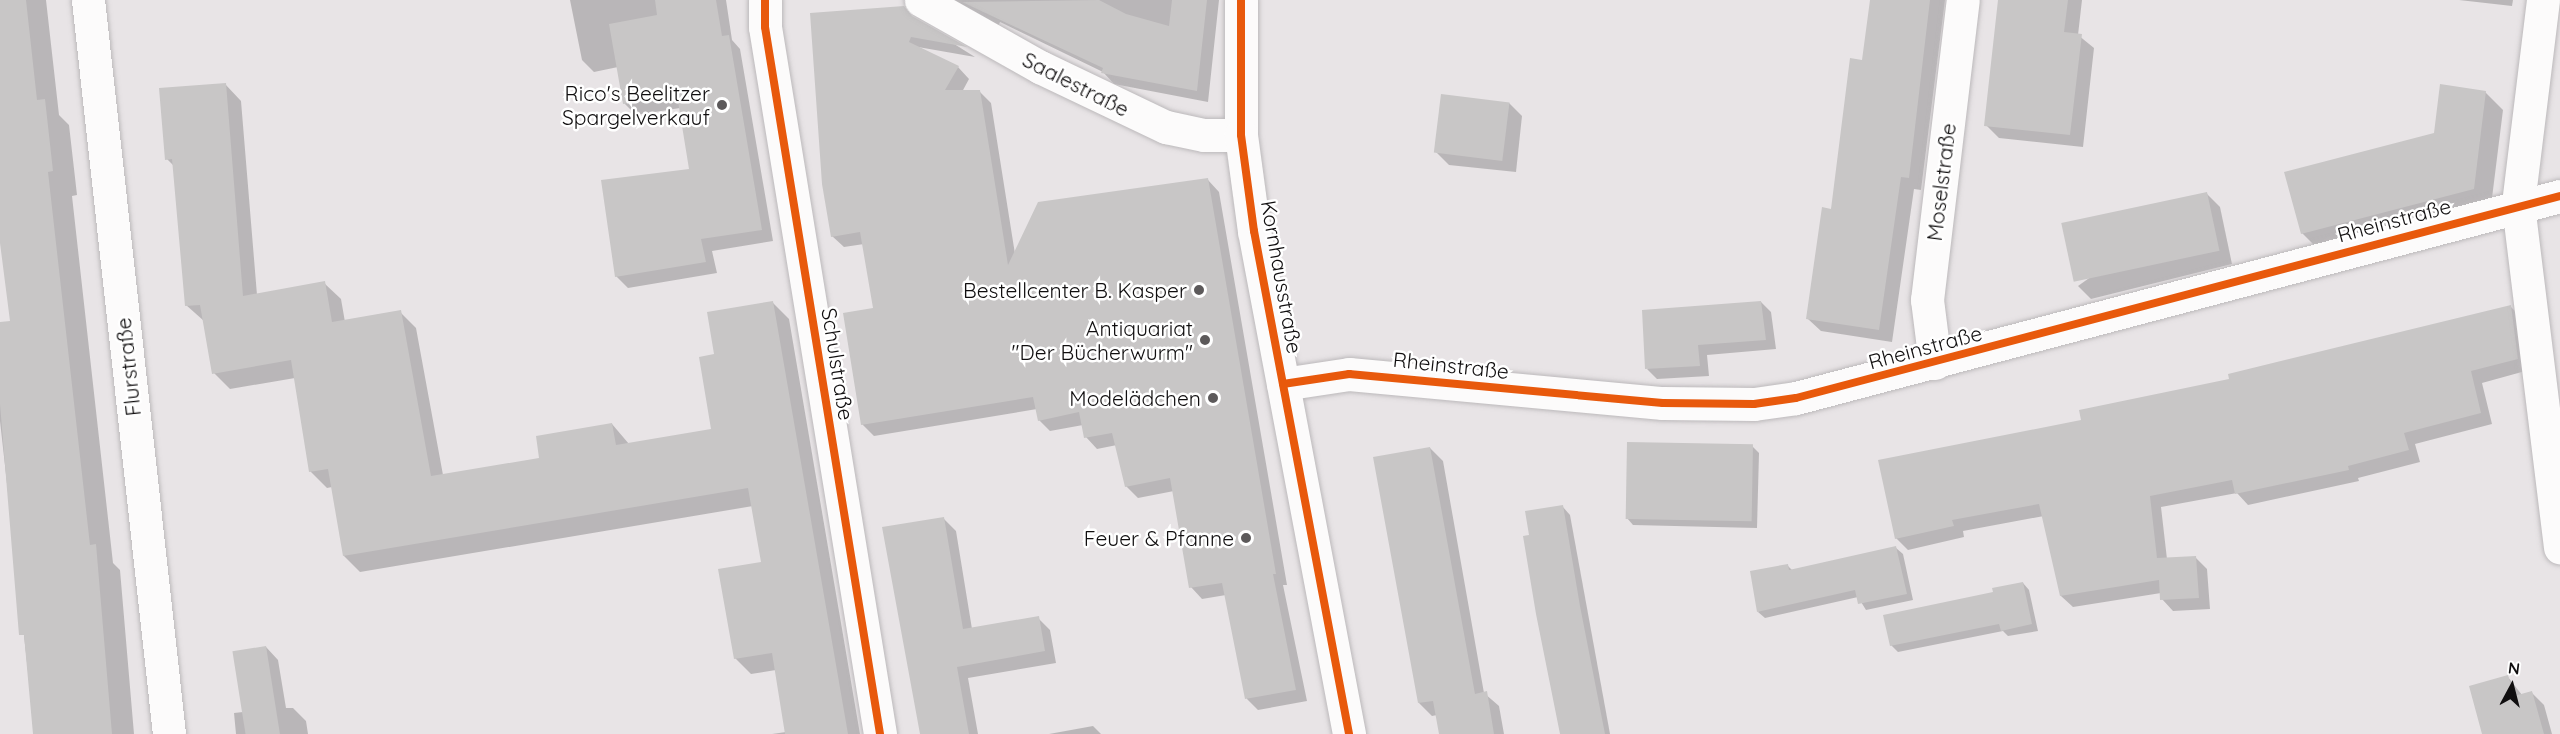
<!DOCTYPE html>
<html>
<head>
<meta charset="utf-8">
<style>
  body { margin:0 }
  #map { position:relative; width:2560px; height:734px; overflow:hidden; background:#e8e4e6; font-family:Quicksand,sans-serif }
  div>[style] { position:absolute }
  .shadow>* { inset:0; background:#0003 }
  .building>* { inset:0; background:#c8c6c6; transform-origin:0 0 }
  .roads { filter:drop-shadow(0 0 2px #bcb9bb) drop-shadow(0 0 2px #bcb9bb) }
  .minor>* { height:33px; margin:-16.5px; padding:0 16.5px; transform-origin:16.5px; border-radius:16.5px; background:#fcfbfb }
  .cycleway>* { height:8px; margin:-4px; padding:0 4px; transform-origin:4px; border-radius:4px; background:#e8590c }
  .dots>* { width:16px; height:16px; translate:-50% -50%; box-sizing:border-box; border:3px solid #fff; border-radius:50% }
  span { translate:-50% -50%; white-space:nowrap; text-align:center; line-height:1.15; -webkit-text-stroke:5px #fff; paint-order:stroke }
  .street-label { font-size:21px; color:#100e0f }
  .poi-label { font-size:21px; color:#100e0f }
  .right { translate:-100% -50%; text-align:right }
  .north { position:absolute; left:2482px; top:656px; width:60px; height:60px; -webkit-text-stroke:4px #fff; paint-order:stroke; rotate:7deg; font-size:16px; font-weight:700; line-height:24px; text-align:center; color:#100e0f }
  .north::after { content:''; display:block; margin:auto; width:21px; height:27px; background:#100e0f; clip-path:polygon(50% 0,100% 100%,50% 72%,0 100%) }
</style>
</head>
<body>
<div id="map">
  <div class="shadow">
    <i style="clip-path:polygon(0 0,46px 0,59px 115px,69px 125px,77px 195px,72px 196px,113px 563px,120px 570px,134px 734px,35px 734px,0 421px,0 323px,12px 322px,0 231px)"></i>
    <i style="clip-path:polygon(570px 0,726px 0,732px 40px,740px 49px,773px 241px,712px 251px,717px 273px,628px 288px,616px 276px,690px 170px,680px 108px,636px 115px,624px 103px,618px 67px,594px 72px,582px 60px)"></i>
    <i style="clip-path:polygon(953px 0,1219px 0,1208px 102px,1114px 84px,1103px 72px,1000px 22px,998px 26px)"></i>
    <i style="clip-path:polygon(1871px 0,1945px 0,1921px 190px,1914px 189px,1892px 342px,1821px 331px,1808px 319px,1863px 62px)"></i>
    <i style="clip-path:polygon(2000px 0,2082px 0,2078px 35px,2094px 48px,2083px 147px,1999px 138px,1986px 125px)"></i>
    <i style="clip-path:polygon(2459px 0,2513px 0,2512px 6px)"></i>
    <i style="clip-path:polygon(916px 20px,975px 57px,918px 47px,958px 67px,969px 79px,962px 92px,979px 91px,991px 103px,1015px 254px,1208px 180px,1219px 192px,1287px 585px,1283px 585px,1307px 701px,1258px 710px,1247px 699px,1226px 595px,1202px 599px,1191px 587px,1174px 491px,1138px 498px,1126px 486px,1117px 445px,1097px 449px,1086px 437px,1083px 425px,1050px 431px,1039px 420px,1037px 409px,874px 436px,862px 424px,875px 309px,864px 244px,844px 247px,832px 236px)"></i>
    <i style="clip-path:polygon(225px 84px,241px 101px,257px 295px,324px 283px,341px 299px,345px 322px,400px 312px,416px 328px,443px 475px,541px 459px,612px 424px,629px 444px,712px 430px,716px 355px,773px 303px,789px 319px,860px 734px,772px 734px,786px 732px,776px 670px,751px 674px,735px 658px,763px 563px,753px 506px,360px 572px,344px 556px,332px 487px,327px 488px,310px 471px,295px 378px,230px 389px,214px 373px,204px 321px,186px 305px,174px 166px,167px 159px)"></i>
    <i style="clip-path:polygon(2485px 92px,2503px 110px,2491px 206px,2319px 250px,2302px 233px,2436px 134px)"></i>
    <i style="clip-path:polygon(1509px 103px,1522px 116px,1516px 172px,1449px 165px,1436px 152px)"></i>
    <i style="clip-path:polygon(2207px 194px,2220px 207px,2232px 264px,2091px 299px,2078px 286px)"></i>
    <i style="clip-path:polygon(1761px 302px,1771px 312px,1776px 349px,1707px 355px,1709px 376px,1657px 379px,1647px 369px)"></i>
    <i style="clip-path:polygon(2511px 307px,2522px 318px,2529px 370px,2482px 383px,2492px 424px,2415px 444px,2420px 462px,2358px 478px,2359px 481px,2248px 505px,2237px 493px,2161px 507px,2167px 559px,2195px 557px,2207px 569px,2210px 609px,2173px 611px,2162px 599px,2161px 593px,2073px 607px,2061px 596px,2044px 516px,1963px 531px,1964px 537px,1908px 550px,1896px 538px,2083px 421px)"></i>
    <i style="clip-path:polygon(1752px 446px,1759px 453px,1757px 528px,1633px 525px,1627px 518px)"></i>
    <i style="clip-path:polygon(1430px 448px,1443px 461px,1484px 693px,1499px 706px,1504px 734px,1441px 734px,1437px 715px,1432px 716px,1419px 703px)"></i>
    <i style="clip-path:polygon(1562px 506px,1570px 515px,1610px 734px,1562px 734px,1531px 536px)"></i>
    <i style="clip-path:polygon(944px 519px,956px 531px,972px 629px,1038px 618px,1050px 630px,1056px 663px,968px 678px,978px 734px,921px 734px)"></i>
    <i style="clip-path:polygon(1896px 548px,1903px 554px,1913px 600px,1866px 610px,1858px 597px,1765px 618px,1758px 612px,1788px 566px,1793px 571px)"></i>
    <i style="clip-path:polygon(2023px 583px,2029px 590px,2038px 631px,2008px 636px,2003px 631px,1898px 652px,1891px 645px)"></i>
    <i style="clip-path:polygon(266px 647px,278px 660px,286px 708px,293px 708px,306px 721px,308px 734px,236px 734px,234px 713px,243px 712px)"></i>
    <i style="clip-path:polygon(2508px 677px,2522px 695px,2531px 692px,2544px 705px,2552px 734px,2484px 734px)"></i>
    <i style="clip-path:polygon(1093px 726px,1101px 734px,1049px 734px)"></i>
  </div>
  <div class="building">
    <i style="clip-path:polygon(0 0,26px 0,37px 100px,45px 99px,53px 171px,48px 172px,90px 545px,96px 544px,112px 734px,33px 734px,24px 635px,19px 635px,0 404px,0 322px,10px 321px,0 243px)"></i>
    <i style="clip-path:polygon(655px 0,716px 0,722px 36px,729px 35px,762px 230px,701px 239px,706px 262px,615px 277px,601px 180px,689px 169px,677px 95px,623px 104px,609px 24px,657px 15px)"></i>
    <i style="clip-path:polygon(1099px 0,1126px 14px,1169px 26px,1172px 0,1207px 0,1197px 91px,1101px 73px,1103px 68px,962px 2px)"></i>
    <i style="clip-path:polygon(1870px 0,1930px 0,1909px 178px,1901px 177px,1879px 330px,1806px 319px,1822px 207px,1831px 209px,1850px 58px,1862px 60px)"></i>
    <i style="clip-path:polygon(1998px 0,2068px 0,2064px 32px,2082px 34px,2070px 135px,1984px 126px)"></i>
    <i style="clip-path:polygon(904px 6px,912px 16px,967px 47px,911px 37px,909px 42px,959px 66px,945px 90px,980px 90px,1008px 265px,1038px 202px,1208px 178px,1276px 574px,1273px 574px,1296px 690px,1245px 699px,1222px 583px,1189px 588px,1170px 478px,1125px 487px,1112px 433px,1084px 438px,1079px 412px,1038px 421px,1033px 397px,861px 425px,843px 313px,873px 308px,860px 232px,831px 237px,822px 184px,810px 13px)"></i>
    <i style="clip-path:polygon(226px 83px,243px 296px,325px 281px,332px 322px,401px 310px,431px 476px,539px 458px,536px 436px,612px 423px,616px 445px,711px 429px,699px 357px,714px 354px,707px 312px,773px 301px,848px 734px,785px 734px,772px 653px,734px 659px,718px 569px,761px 562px,748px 488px,343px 556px,328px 469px,309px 472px,291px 360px,212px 374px,200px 305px,185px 306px,172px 159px,165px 160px,159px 88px)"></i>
    <i style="clip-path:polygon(2440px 84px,2486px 91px,2474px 189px,2301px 234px,2284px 172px,2434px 133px)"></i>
    <i style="left:1441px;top:94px;width:69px;height:59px;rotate:7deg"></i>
    <i style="left:2207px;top:192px;width:60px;height:149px;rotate:78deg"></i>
    <i style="clip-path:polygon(1761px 301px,1766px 340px,1698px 345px,1700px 366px,1645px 369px,1642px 310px)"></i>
    <i style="clip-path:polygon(2511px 305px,2518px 359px,2471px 371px,2481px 413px,2404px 433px,2409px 450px,2348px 466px,2349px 470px,2235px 494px,2232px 480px,2150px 496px,2157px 558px,2196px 556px,2199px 598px,2160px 600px,2159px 580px,2060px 596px,2039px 504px,1952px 520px,1954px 526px,1895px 539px,1878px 460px,2081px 420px,2079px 410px,2229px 379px,2228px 374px)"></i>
    <i style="left:1627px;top:442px;width:126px;height:77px;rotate:1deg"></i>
    <i style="clip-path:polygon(1430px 447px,1475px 694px,1487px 691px,1494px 734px,1439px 734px,1433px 701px,1418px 703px,1373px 457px)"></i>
    <i style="clip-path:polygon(1563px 505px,1580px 606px,1605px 734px,1560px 734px,1536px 614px,1523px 536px,1529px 535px,1525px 511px)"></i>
    <i style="clip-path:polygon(944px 517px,963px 629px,1039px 616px,1045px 651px,957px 667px,969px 734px,920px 734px,882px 527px)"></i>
    <i style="clip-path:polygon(1896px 546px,1907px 594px,1858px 604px,1855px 590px,1757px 612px,1750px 571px,1788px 564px,1789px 570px)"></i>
    <i style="clip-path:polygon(2023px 582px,2032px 624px,2001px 631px,1999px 624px,1890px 646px,1883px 615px,1993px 592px,1992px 588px)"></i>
    <i style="left:266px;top:646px;width:89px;height:34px;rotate:81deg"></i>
    <i style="clip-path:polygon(2508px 675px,2514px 696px,2532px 691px,2544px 734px,2482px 734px,2469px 686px)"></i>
  </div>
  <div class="roads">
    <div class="minor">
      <i style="left:88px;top:0;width:738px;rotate:83.7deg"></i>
      <i style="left:765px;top:0;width:27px;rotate:90deg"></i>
      <i style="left:765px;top:27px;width:716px;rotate:80.76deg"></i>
      <i style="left:921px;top:0;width:137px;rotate:29.4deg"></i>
      <i style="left:1040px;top:67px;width:140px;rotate:25.5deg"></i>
      <i style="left:1166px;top:127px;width:39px;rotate:12deg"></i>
      <i style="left:1204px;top:135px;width:37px"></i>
      <i style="left:1241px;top:0;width:135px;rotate:90deg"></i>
      <i style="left:1241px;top:135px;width:97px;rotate:82.3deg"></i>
      <i style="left:1254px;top:231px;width:512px;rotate:79.3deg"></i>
      <i style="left:2543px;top:0;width:207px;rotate:97deg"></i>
      <i style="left:2518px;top:205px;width:345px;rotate:83deg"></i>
      <i style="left:1935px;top:363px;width:64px;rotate:-97.2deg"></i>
      <i style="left:1927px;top:300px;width:302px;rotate:-83.2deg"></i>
      <i style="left:1283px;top:384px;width:67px;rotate:-8.6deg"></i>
      <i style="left:1349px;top:374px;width:315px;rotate:5.3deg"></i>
      <i style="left:1663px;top:403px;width:91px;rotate:0.6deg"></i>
      <i style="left:1754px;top:404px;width:42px;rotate:-8.1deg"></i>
      <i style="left:1796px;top:398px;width:790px;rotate:-14.81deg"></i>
    </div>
  </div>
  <div class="cycleway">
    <i style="left:765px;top:0;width:27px;rotate:90deg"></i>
    <i style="left:765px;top:27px;width:716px;rotate:80.76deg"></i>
    <i style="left:1241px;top:0;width:135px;rotate:90deg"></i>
    <i style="left:1241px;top:135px;width:97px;rotate:82.3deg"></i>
    <i style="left:1254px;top:231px;width:512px;rotate:79.3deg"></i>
    <i style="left:1283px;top:384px;width:67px;rotate:-8.6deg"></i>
    <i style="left:1349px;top:374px;width:315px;rotate:5.3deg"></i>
    <i style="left:1663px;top:403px;width:91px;rotate:0.6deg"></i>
    <i style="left:1754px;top:404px;width:42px;rotate:-8.1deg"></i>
    <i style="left:1796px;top:398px;width:790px;rotate:-14.81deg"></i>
  </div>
  <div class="dots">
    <i style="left:722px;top:105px;background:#5c595a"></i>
    <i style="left:1199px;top:290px;background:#5c595a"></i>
    <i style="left:1205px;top:340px;background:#5c595a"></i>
    <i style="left:1213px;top:398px;background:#5c595a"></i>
    <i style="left:1246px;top:538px;background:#5c595a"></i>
  </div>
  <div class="street-label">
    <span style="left:1076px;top:84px;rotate:27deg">Saalestraße</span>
    <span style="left:1941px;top:182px;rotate:-83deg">Moselstraße</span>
    <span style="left:2394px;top:220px;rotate:-15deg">Rheinstraße</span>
    <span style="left:1282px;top:277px;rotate:80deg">Kornhausstraße</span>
    <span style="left:1925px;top:347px;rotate:-15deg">Rheinstraße</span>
    <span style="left:838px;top:364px;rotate:81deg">Schulstraße</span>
    <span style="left:1451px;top:365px;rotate:6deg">Rheinstraße</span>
    <span style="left:128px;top:367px;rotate:-96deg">Flurstraße</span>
  </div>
  <div class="poi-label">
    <span class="right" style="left:710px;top:105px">Rico's Beelitzer<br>Spargelverkauf</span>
    <span class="right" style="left:1187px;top:290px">Bestellcenter B. Kasper</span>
    <span class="right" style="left:1193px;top:340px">Antiquariat<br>"Der Bücherwurm"</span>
    <span class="right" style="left:1201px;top:398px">Modelädchen</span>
    <span class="right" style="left:1234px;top:538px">Feuer &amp; Pfanne</span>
  </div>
  <div class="north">N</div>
</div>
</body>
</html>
